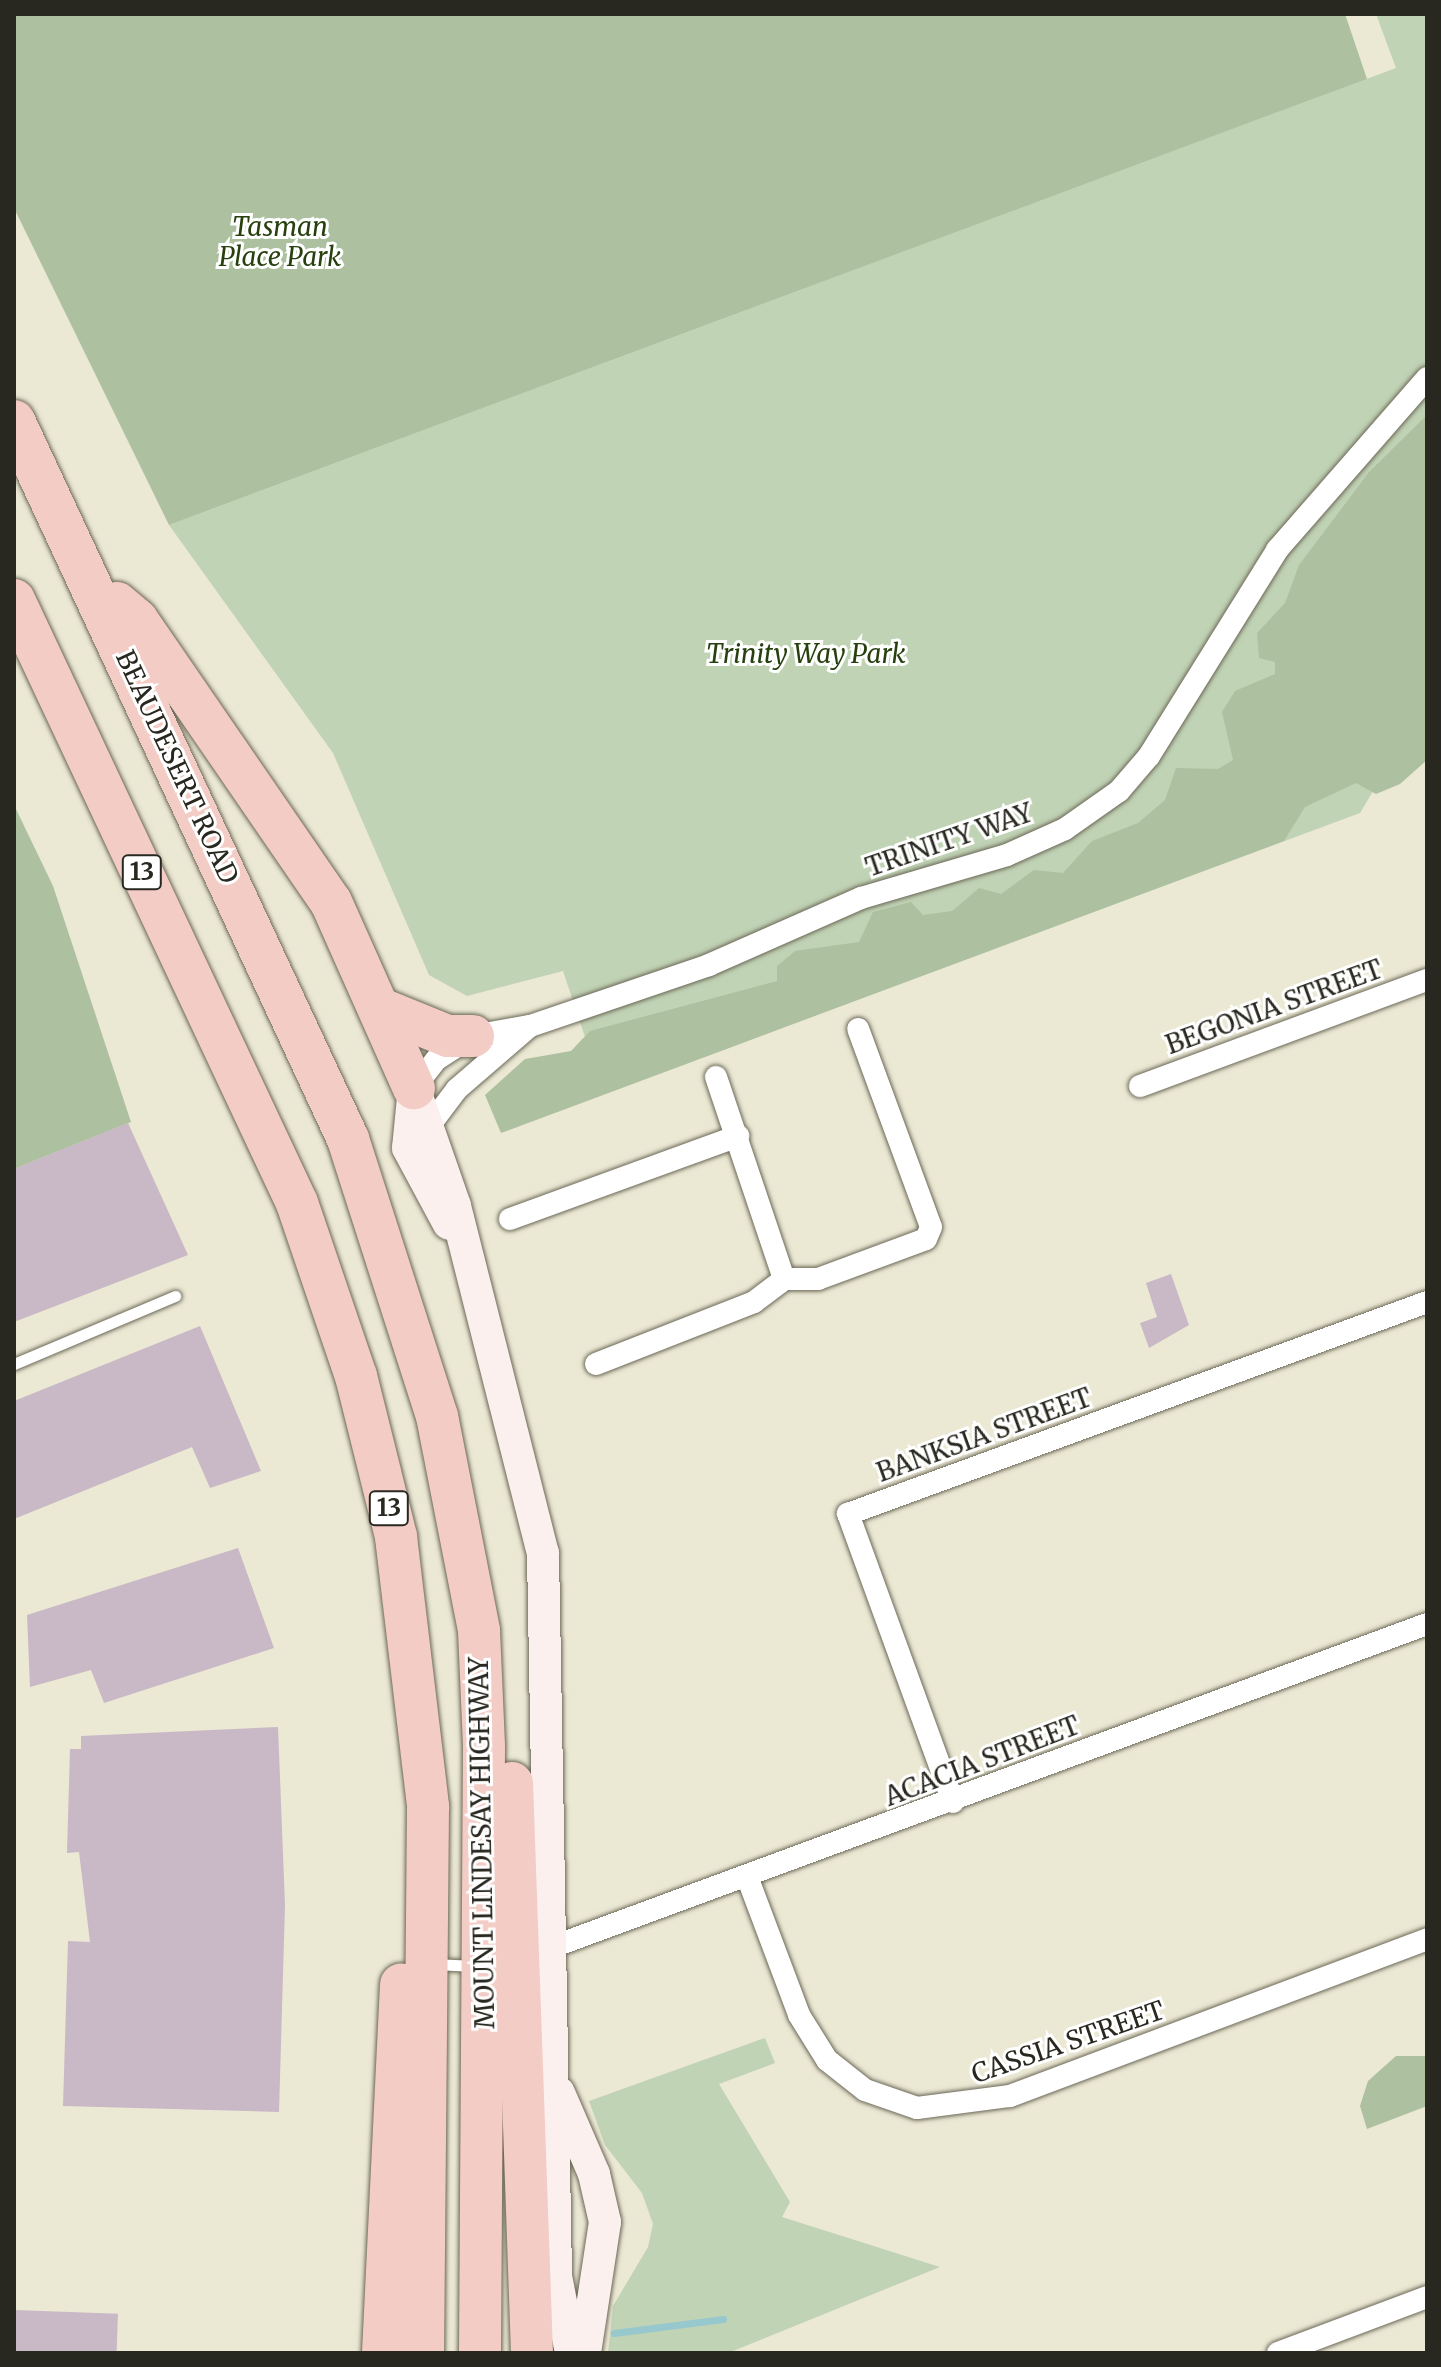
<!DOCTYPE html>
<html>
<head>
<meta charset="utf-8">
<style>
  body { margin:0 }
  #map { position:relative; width:1441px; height:2367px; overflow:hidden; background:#ebe8d4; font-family:Merriweather,serif }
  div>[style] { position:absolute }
  .green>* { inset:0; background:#c1d3b5 }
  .forest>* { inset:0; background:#adc09f }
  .stream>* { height:7px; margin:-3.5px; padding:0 3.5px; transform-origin:3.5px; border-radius:3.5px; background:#97c8cd }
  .building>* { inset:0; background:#c9b8c5; transform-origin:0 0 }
  .roads { filter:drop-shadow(0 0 2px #6b6857) drop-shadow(0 0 2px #6b6857) }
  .lane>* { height:11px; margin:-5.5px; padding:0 5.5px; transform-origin:5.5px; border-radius:5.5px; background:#fff }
  .street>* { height:22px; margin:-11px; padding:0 11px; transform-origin:11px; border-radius:11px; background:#fff }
  .secondary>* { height:32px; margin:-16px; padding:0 16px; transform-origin:16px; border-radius:16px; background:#fbf0ee }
  .highway>* { height:42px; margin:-21px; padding:0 21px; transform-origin:21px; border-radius:21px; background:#f3ccc6 }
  span { translate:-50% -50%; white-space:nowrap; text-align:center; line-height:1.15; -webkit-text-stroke:6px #fff; paint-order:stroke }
  .shield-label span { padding:2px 6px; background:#fff; border:2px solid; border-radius:6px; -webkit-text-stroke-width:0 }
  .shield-label { font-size:24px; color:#292820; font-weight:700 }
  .park-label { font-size:26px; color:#27400d; font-style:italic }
  .street-label { font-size:26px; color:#292820 }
  .frame { position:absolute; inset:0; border:16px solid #292820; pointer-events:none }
</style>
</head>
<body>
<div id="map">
  <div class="green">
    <i style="clip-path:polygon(1376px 14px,1427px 14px,1427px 701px,1360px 813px,604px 1094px,563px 971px,467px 996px,429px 975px,333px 753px,169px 525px,1396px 68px)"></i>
    <i style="clip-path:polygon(765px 2038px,775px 2063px,719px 2084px,790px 2202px,782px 2217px,940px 2267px,728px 2353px,608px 2353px,613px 2306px,648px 2247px,653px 2224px,642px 2193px,605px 2145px,589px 2101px)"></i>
  </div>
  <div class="forest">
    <i style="clip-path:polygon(14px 14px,1345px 14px,1367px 79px,169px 525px,14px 208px)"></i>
    <i style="clip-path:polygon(1427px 415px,1427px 760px,1400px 784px,1376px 794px,1356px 783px,1305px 807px,1284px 841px,501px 1133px,485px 1095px,525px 1059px,571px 1051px,590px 1031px,777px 981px,777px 966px,795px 951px,859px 942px,873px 912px,911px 902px,923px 915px,952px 911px,979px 888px,1001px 894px,1034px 870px,1063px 873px,1092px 841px,1138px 823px,1165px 800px,1176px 768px,1218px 769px,1233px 760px,1222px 712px,1235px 691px,1275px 674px,1275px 662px,1259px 658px,1257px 633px,1285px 603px,1299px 565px,1369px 472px)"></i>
    <i style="clip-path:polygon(14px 805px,53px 886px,131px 1122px,14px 1169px)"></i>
    <i style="clip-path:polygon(1396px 2056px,1427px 2056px,1427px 2106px,1367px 2129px,1360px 2106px,1368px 2081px)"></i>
  </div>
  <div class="stream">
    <i style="left:614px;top:2333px;width:110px;rotate:-7.3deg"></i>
  </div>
  <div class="building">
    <i style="clip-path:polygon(128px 1123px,188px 1255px,14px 1322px,14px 1169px)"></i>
    <i style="clip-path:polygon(1171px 1274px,1189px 1325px,1149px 1348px,1140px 1323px,1157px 1317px,1146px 1283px)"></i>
    <i style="clip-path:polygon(200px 1326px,261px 1471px,210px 1488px,192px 1447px,14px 1519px,14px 1401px)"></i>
    <i style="clip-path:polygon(238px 1548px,274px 1648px,104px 1703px,91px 1670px,30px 1687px,27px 1615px)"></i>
    <i style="clip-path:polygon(278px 1727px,285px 1905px,279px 2112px,63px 2106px,68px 1941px,90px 1942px,79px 1852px,67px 1853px,70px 1749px,81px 1749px,81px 1736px)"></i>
    <i style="left:14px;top:2310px;width:104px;height:43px;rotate:2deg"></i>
  </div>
  <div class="roads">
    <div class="lane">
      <i style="left:14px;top:1364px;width:175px;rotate:-22.9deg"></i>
      <i style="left:435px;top:1964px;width:39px;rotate:3deg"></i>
    </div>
    <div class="street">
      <i style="left:716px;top:1077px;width:213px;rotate:71.4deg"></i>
      <i style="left:1140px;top:1086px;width:306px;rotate:-20.3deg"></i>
      <i style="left:414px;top:1088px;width:37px;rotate:-52deg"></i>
      <i style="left:437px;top:1059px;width:43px;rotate:-32.6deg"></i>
      <i style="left:473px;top:1036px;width:58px;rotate:-10deg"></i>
      <i style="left:530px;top:1026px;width:189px;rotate:-18.8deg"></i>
      <i style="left:709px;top:965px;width:166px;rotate:-23.8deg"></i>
      <i style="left:861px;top:898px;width:152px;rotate:-16.4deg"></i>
      <i style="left:1007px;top:855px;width:64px;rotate:-24.1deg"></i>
      <i style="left:1065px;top:829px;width:66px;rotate:-35.1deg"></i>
      <i style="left:1119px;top:791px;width:46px;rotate:-49.4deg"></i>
      <i style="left:1149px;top:756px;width:243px;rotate:-58.1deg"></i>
      <i style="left:1277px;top:550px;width:228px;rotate:-48.9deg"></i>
      <i style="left:429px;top:1126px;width:46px;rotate:-52.9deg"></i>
      <i style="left:457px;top:1089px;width:96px;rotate:-40.8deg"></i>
      <i style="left:510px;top:1219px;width:243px;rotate:-20deg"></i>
      <i style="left:596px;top:1364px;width:170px;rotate:-21.4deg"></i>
      <i style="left:754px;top:1302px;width:38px;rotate:-37deg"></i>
      <i style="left:784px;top:1279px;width:34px"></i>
      <i style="left:818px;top:1279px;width:115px;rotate:-20.3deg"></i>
      <i style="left:926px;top:1239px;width:13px;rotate:-67deg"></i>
      <i style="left:931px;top:1227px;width:211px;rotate:-110.2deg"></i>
      <i style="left:953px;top:1802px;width:307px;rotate:-110deg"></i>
      <i style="left:848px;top:1514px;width:617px;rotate:-20.11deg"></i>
      <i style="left:748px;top:1879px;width:145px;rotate:69.4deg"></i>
      <i style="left:799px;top:2015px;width:53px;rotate:58.1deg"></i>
      <i style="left:827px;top:2060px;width:48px;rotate:38.3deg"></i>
      <i style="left:865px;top:2090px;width:55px;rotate:19.1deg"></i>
      <i style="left:917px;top:2108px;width:94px;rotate:-7.4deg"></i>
      <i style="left:1010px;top:2096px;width:446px;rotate:-20.6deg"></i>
      <i style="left:555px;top:1946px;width:930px;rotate:-20.27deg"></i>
      <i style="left:1278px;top:2353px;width:159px;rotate:-20.6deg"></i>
    </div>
    <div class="secondary">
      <i style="left:414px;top:1088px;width:125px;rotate:70.8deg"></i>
      <i style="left:455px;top:1206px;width:358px;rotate:75.8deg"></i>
      <i style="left:543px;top:1553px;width:723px;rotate:88.97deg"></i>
      <i style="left:556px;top:2276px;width:78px;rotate:79deg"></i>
      <i style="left:414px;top:1088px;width:60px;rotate:95.7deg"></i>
      <i style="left:408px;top:1148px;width:86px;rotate:61.7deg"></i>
      <i style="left:559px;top:2093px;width:88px;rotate:66.6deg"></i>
      <i style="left:594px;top:2174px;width:49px;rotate:77.1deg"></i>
      <i style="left:605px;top:2222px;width:133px;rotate:98.7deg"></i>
    </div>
    <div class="highway">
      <i style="left:14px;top:421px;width:792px;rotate:65.05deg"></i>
      <i style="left:348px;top:1139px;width:291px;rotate:72.2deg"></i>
      <i style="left:437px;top:1416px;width:219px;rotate:78.9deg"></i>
      <i style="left:479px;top:1631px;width:116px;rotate:87.5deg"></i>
      <i style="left:484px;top:1747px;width:606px;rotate:90.38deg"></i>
      <i style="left:14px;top:600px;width:666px;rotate:64.86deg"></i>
      <i style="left:297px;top:1203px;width:183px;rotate:71.2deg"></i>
      <i style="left:356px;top:1376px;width:166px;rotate:76deg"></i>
      <i style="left:396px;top:1537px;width:272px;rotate:83.2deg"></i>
      <i style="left:428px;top:1807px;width:546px;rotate:90.52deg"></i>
      <i style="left:117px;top:603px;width:26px;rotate:40deg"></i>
      <i style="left:137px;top:620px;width:342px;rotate:55.5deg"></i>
      <i style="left:331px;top:902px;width:204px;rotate:66deg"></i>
      <i style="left:386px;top:1011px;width:67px;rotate:22deg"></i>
      <i style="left:448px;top:1036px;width:25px"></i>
      <i style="left:512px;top:1783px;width:570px;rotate:87.99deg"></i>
      <i style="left:383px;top:2353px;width:369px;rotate:-87.2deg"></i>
    </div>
  </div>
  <div class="shield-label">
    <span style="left:142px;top:872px">13</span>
    <span style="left:389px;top:1508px">13</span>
  </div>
  <div class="park-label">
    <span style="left:280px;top:242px">Tasman<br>Place Park</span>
    <span style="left:806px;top:654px">Trinity Way Park</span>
  </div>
  <div class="street-label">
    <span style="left:177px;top:767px;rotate:65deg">BEAUDESERT ROAD</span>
    <span style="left:949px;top:840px;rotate:-19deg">TRINITY WAY</span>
    <span style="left:1274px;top:1007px;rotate:-20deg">BEGONIA STREET</span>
    <span style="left:984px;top:1435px;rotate:-20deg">BANKSIA STREET</span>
    <span style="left:982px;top:1761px;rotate:-21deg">ACACIA STREET</span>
    <span style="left:482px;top:1843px;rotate:-91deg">MOUNT LINDESAY HIGHWAY</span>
    <span style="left:1068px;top:2042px;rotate:-19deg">CASSIA STREET</span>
  </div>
  <div class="frame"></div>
</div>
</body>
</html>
